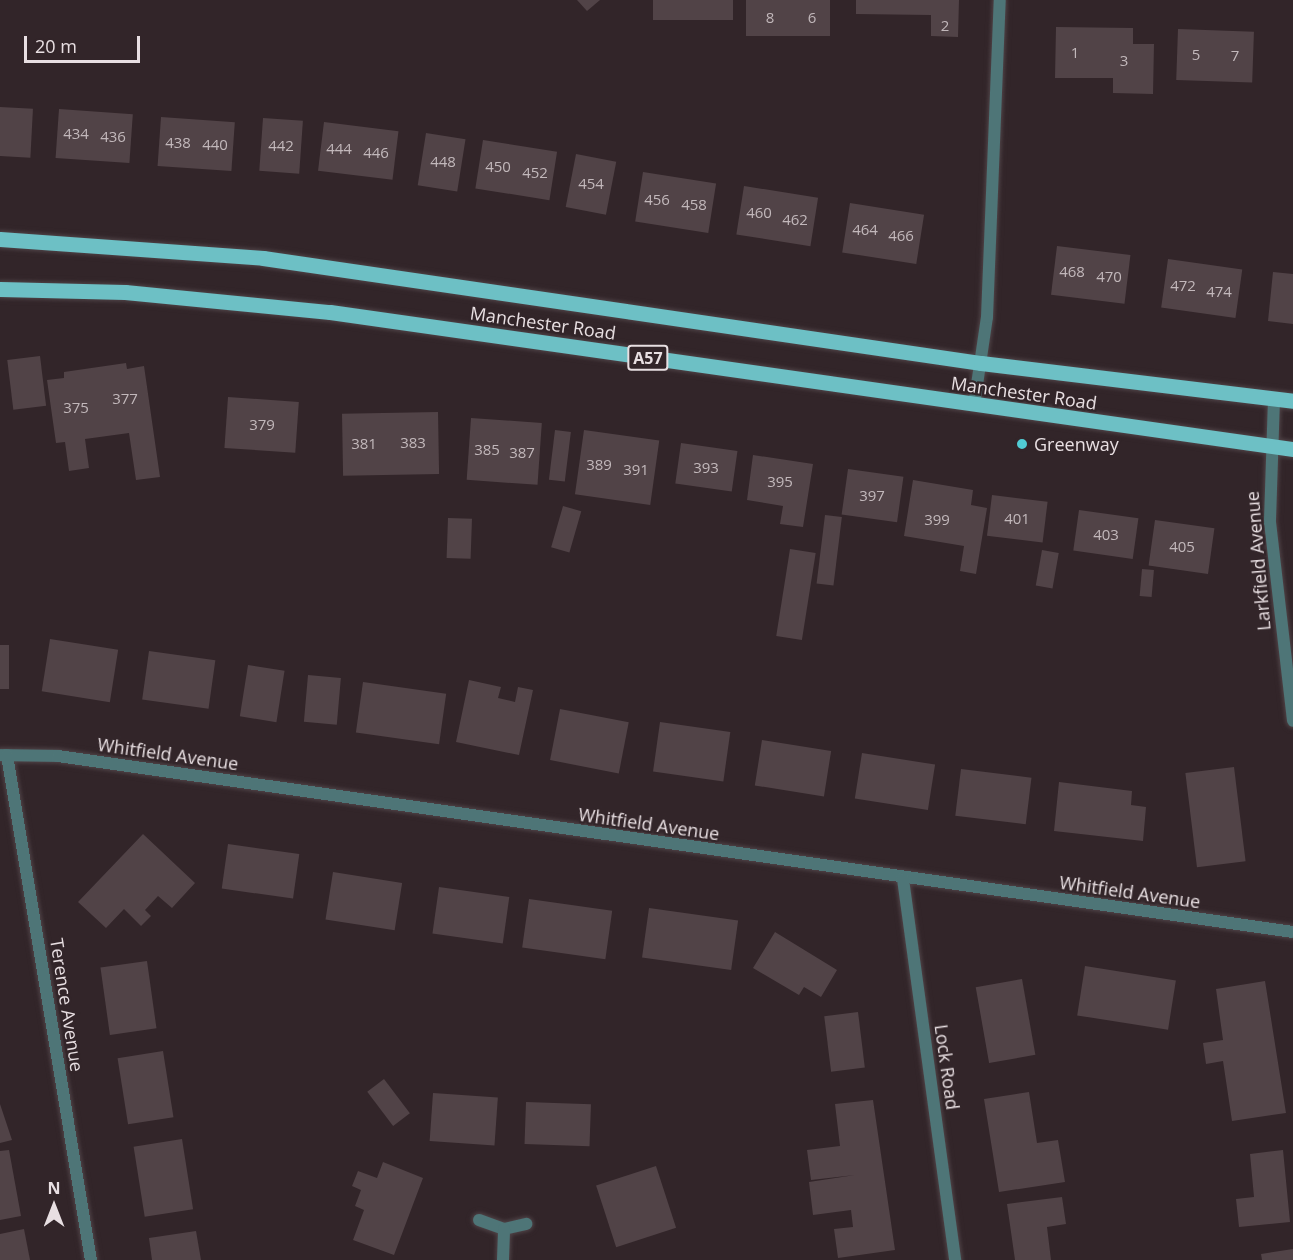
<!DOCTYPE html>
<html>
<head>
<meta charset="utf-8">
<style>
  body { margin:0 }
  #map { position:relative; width:1293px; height:1260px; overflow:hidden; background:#322529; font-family:"Open Sans",sans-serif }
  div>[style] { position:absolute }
  .building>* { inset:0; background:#514347; transform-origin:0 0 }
  .roads { filter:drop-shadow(0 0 2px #4f4347) drop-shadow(0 0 2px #4f4347) }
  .street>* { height:12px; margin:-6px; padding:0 6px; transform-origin:6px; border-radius:6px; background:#4e7577 }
  .primary>* { height:15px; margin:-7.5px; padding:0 7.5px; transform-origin:7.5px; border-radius:7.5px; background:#6dc0c5 }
  .dots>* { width:16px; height:16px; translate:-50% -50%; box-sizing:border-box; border:3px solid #322529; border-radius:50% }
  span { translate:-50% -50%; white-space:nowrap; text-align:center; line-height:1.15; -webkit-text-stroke:4.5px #322529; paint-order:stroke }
  .number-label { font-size:15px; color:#c2b8bb }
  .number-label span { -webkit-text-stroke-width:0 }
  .shield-label span { padding:2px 4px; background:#322529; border:2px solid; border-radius:4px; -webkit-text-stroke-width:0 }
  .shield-label { font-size:16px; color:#e8dfe2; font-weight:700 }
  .street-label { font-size:18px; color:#e8dfe2 }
  .poi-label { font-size:18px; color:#e8dfe2 }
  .left { translate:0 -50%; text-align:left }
  .north { position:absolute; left:24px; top:1176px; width:60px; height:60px; -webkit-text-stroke:4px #322529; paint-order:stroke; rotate:0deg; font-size:16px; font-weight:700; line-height:24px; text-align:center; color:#e8dfe2 }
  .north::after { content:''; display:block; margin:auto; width:21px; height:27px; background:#e8dfe2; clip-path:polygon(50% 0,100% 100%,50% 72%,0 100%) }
  .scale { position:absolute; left:24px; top:36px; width:116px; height:27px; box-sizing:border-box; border:3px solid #e8dfe2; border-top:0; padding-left:8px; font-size:18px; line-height:21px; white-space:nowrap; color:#e8dfe2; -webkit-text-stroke:4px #322529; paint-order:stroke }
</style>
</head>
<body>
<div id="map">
  <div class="building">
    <i style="clip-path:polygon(577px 0,600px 0,587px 11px)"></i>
    <i style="left:653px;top:0;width:80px;height:20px"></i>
    <i style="left:746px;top:0;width:84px;height:36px"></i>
    <i style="clip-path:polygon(856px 0,959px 0,958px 37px,931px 36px,931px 15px,856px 14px)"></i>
    <i style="clip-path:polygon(1056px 27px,1133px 28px,1133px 44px,1154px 44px,1153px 94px,1113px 93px,1113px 78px,1055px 78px)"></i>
    <i style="left:1178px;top:29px;width:76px;height:51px;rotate:2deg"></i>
    <i style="left:0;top:107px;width:33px;height:49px;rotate:3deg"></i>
    <i style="left:59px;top:109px;width:74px;height:49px;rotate:4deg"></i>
    <i style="left:161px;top:117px;width:74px;height:49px;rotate:4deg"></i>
    <i style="left:263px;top:118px;width:40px;height:53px;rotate:4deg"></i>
    <i style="left:324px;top:122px;width:75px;height:49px;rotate:7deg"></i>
    <i style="left:426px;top:133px;width:40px;height:53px;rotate:9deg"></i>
    <i style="left:483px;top:140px;width:75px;height:49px;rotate:9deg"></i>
    <i style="left:576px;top:154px;width:41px;height:54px;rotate:11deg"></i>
    <i style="left:643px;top:172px;width:74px;height:50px;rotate:9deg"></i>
    <i style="left:744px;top:186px;width:75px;height:49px;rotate:9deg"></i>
    <i style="left:850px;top:203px;width:75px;height:50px;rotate:9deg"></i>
    <i style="left:1057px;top:246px;width:74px;height:49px;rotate:7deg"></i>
    <i style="left:1168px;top:259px;width:75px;height:49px;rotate:8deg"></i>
    <i style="clip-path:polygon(1273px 272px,1293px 274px,1293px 324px,1268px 321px)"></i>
    <i style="left:40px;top:356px;width:50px;height:33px;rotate:83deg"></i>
    <i style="clip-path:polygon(126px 363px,127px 369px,144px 366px,160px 477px,136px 480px,129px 433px,85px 439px,89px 468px,69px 471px,65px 442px,56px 443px,47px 380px,64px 378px,64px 372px)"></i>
    <i style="left:228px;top:397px;width:71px;height:51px;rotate:4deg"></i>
    <i style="left:438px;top:412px;width:62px;height:96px;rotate:89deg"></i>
    <i style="left:471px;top:418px;width:71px;height:62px;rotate:4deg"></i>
    <i style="left:555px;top:430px;width:16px;height:50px;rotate:7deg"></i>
    <i style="left:584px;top:430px;width:76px;height:65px;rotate:8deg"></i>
    <i style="left:681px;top:443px;width:57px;height:41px;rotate:8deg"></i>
    <i style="clip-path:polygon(753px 455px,813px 464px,803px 527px,780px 524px,783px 506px,747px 500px)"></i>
    <i style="left:848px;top:469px;width:56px;height:46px;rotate:8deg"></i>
    <i style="clip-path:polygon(913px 480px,973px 490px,971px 505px,987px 508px,976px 574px,960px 571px,964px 546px,904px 536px)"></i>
    <i style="left:992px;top:495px;width:56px;height:41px;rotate:7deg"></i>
    <i style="left:563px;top:506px;width:19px;height:43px;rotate:16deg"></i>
    <i style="left:1079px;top:510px;width:60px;height:41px;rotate:8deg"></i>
    <i style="left:825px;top:515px;width:17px;height:69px;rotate:7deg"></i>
    <i style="left:448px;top:518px;width:24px;height:40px;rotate:2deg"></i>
    <i style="left:1155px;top:520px;width:60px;height:46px;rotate:8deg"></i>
    <i style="left:790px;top:549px;width:26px;height:88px;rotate:9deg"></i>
    <i style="left:1042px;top:550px;width:17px;height:36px;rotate:10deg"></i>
    <i style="left:1142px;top:569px;width:12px;height:27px;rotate:5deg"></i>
    <i style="left:50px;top:639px;width:69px;height:53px;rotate:9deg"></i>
    <i style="left:0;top:645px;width:9px;height:44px"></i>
    <i style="left:149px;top:651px;width:67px;height:49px;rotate:8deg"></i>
    <i style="left:248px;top:665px;width:37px;height:52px;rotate:9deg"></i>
    <i style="left:308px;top:675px;width:33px;height:47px;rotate:5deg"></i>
    <i style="clip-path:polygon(469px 680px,501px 687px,498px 698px,515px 702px,518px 687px,533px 690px,519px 755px,456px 742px)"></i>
    <i style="left:363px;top:682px;width:84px;height:51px;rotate:8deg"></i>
    <i style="left:560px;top:709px;width:70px;height:52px;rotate:11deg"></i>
    <i style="left:660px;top:722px;width:71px;height:50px;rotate:8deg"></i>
    <i style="left:762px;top:740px;width:70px;height:46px;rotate:9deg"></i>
    <i style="left:862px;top:753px;width:74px;height:46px;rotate:9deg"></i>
    <i style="left:1234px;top:767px;width:95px;height:49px;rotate:83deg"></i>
    <i style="left:961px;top:769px;width:71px;height:47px;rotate:7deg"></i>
    <i style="clip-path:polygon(1059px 782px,1132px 791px,1131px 805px,1146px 807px,1143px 841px,1054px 831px)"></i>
    <i style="clip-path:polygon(143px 834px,195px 883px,172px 908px,158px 896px,145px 910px,151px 916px,141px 926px,124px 909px,106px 928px,78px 902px)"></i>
    <i style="left:228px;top:844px;width:72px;height:45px;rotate:8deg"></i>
    <i style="left:333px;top:872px;width:70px;height:48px;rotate:9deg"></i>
    <i style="left:439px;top:887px;width:71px;height:47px;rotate:8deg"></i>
    <i style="left:529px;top:899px;width:84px;height:49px;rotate:8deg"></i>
    <i style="left:649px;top:908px;width:90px;height:50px;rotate:8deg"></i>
    <i style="clip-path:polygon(775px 932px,837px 970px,821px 997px,804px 987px,799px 995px,753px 968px)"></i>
    <i style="left:147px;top:961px;width:68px;height:47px;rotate:82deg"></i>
    <i style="left:1085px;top:966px;width:92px;height:50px;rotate:9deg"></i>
    <i style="left:1022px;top:979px;width:77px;height:47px;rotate:80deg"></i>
    <i style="clip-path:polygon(1265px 981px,1286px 1113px,1232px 1121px,1223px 1061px,1206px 1064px,1203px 1043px,1223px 1040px,1216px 989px)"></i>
    <i style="left:858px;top:1012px;width:56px;height:34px;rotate:83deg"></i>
    <i style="left:163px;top:1051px;width:67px;height:46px;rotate:81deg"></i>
    <i style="left:384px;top:1079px;width:43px;height:21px;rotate:53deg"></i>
    <i style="clip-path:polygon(1029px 1092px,1037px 1143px,1058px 1140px,1065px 1182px,999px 1192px,984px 1099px)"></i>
    <i style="left:433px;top:1093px;width:65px;height:48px;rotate:4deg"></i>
    <i style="clip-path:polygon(873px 1100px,895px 1250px,838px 1258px,834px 1229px,853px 1227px,851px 1210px,813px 1215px,809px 1182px,855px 1175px,811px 1180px,807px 1150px,840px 1146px,835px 1104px)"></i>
    <i style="left:526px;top:1102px;width:65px;height:42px;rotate:2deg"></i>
    <i style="clip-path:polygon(0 1104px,12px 1140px,0 1143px)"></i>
    <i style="left:182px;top:1139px;width:71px;height:49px;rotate:81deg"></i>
    <i style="clip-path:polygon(9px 1150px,21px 1216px,0 1220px,0 1151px)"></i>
    <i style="clip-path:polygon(1283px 1150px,1290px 1222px,1239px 1227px,1236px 1199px,1254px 1197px,1250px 1154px)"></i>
    <i style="clip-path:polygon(383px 1162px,423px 1178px,394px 1255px,353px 1240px,364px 1210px,355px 1206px,361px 1190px,352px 1186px,358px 1171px,377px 1178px)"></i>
    <i style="left:656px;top:1166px;width:65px;height:63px;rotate:72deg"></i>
    <i style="clip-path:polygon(1062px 1197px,1066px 1224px,1047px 1227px,1051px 1260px,1015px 1260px,1007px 1204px)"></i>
    <i style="clip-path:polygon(24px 1229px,30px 1260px,0 1260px,0 1234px)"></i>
    <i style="clip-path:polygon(196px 1231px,201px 1260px,152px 1260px,149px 1238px)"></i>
    <i style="clip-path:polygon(1293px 1249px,1293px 1260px,1262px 1260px,1261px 1254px)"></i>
  </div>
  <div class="roads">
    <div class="street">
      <i style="left:1274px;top:399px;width:123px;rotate:91.9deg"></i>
      <i style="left:1270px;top:522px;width:200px;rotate:83.4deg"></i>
      <i style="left:974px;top:405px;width:89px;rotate:-81.6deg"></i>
      <i style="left:987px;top:317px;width:317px;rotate:-87.7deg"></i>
      <i style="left:0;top:755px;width:58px;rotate:1deg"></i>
      <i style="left:58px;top:756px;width:1247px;rotate:8.11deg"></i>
      <i style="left:7px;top:755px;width:512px;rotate:80.56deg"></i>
      <i style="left:903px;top:879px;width:385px;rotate:82.2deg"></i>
      <i style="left:479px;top:1220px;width:27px;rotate:20deg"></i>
      <i style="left:504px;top:1229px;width:23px;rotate:-13deg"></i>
      <i style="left:503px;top:1260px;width:31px;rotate:-88deg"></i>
    </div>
    <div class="primary">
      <i style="left:0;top:239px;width:264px;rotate:4.1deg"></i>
      <i style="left:263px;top:258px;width:726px;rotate:8.32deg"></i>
      <i style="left:981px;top:363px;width:314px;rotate:6.9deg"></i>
      <i style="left:0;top:289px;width:125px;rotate:1.4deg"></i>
      <i style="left:125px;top:292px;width:206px;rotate:5.6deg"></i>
      <i style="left:330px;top:312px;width:973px;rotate:8.1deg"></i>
    </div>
  </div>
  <div class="dots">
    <i style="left:1022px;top:444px;background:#51ccd4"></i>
  </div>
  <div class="number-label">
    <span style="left:770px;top:18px">8</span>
    <span style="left:812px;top:18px">6</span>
    <span style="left:945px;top:26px">2</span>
    <span style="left:1075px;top:53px">1</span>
    <span style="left:1196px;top:55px">5</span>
    <span style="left:1235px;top:56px">7</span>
    <span style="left:1124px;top:61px">3</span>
    <span style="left:76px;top:134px">434</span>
    <span style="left:113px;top:137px">436</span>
    <span style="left:178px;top:143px">438</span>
    <span style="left:215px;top:145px">440</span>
    <span style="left:281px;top:146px">442</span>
    <span style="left:339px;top:149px">444</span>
    <span style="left:376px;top:153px">446</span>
    <span style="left:443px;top:162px">448</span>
    <span style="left:498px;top:167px">450</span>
    <span style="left:535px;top:173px">452</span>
    <span style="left:591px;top:184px">454</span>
    <span style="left:657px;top:200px">456</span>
    <span style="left:694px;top:205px">458</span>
    <span style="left:759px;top:213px">460</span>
    <span style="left:795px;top:220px">462</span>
    <span style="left:865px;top:230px">464</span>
    <span style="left:901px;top:236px">466</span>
    <span style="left:1072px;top:272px">468</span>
    <span style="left:1109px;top:277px">470</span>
    <span style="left:1183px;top:286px">472</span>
    <span style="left:1219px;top:292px">474</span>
    <span style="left:125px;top:399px">377</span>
    <span style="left:76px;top:408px">375</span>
    <span style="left:262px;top:425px">379</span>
    <span style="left:413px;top:443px">383</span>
    <span style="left:364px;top:444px">381</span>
    <span style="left:487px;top:450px">385</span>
    <span style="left:522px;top:453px">387</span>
    <span style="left:599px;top:465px">389</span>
    <span style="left:706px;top:468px">393</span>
    <span style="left:636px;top:470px">391</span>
    <span style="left:780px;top:482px">395</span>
    <span style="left:872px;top:496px">397</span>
    <span style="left:1017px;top:519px">401</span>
    <span style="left:937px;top:520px">399</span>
    <span style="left:1106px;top:535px">403</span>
    <span style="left:1182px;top:547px">405</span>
  </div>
  <div class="shield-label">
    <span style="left:648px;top:358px">A57</span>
  </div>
  <div class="street-label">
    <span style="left:543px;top:323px;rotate:8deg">Manchester Road</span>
    <span style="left:1024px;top:393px;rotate:8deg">Manchester Road</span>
    <span style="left:1258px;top:561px;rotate:-95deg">Larkfield Avenue</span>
    <span style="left:168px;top:754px;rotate:8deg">Whitfield Avenue</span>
    <span style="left:649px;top:824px;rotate:8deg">Whitfield Avenue</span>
    <span style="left:1130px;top:892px;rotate:8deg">Whitfield Avenue</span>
    <span style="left:67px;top:1005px;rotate:81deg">Terence Avenue</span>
    <span style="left:947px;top:1067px;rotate:82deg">Lock Road</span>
  </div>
  <div class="poi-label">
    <span class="left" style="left:1034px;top:444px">Greenway</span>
  </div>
  <div class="north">N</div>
  <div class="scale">20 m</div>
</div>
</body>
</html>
